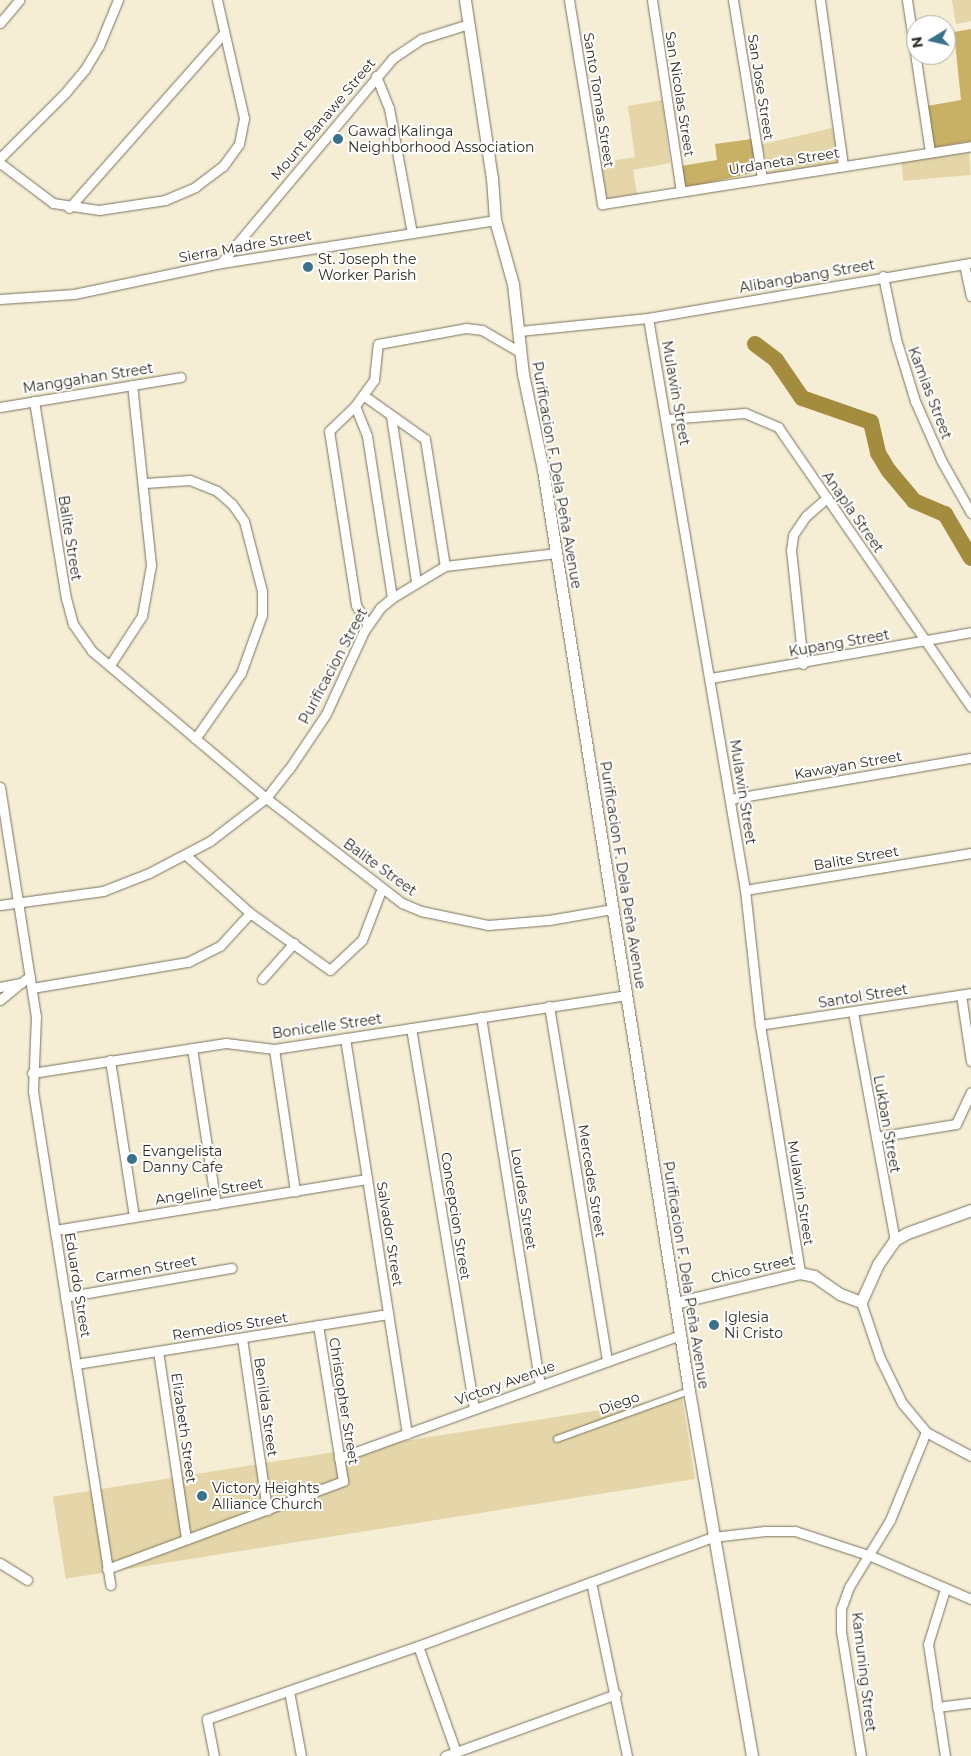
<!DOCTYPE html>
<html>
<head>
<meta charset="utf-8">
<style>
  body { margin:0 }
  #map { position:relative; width:971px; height:1756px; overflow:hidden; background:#f5edd4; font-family:Montserrat,sans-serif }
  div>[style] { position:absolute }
  .green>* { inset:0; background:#e4d6a8; transform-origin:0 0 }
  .forest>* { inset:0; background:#c8b064 }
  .river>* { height:16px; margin:-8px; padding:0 8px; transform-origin:8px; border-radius:8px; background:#a48c3f }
  .roads { filter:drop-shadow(0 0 1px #79725c) drop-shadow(0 0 1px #79725c) }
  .pedestrian>* { height:6px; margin:-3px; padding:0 3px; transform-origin:3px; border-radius:3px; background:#fff }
  .minor>* { height:9px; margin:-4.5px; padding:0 4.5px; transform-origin:4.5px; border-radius:4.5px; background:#fff }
  .tertiary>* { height:11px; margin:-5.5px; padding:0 5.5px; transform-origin:5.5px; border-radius:5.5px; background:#fff }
  .dots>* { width:14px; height:14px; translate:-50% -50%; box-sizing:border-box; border:2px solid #fff; border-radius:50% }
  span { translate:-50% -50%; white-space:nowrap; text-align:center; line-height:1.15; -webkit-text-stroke:4px #fff; paint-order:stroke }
  .street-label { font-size:14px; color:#2e2b21 }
  .poi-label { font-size:14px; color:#2e2b21 }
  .left { translate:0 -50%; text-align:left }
  .north { position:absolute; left:906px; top:15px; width:50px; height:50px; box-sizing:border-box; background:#fff; border:1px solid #abaaa6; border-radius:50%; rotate:261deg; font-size:14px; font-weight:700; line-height:20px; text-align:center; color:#2e2b21 }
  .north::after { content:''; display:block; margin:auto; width:18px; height:22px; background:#39728c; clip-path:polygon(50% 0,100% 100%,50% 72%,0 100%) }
</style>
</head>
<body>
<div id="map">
  <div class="green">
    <i style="clip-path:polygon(952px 0,971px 0,971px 21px,956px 24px)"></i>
    <i style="clip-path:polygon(662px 100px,670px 163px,633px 170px,637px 194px,604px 200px,599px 163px,635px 157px,628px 106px)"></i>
    <i style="left:832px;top:128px;width:35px;height:72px;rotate:77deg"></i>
    <i style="left:969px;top:153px;width:22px;height:68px;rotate:85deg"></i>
    <i style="left:682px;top:1397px;width:83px;height:637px;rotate:81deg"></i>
  </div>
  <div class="forest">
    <i style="clip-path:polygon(971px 29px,971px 141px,932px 148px,927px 106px,961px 100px,954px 32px)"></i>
    <i style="clip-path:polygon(752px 139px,757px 172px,684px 188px,681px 166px,717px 160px,715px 144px)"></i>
  </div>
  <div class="river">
    <i style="left:755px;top:344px;width:26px;rotate:37deg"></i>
    <i style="left:776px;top:360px;width:46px;rotate:55.6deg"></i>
    <i style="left:802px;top:398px;width:73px;rotate:19.2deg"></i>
    <i style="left:871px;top:422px;width:32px;rotate:77deg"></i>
    <i style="left:878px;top:453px;width:21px;rotate:59deg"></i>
    <i style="left:889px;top:471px;width:39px;rotate:50deg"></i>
    <i style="left:914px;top:501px;width:34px;rotate:23deg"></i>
    <i style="left:945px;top:514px;width:51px;rotate:59.4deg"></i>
  </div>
  <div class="roads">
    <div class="pedestrian">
      <i style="left:557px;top:1439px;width:140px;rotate:-20deg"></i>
    </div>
    <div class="minor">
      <i style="left:569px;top:0;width:207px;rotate:80.8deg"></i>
      <i style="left:602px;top:204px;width:374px;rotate:-8.9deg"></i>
      <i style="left:652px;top:0;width:193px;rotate:81.4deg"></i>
      <i style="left:733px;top:0;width:181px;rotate:80.8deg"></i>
      <i style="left:820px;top:0;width:168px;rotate:82.1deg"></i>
      <i style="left:907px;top:0;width:154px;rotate:81.4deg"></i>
      <i style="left:0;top:23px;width:30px;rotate:-50deg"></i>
      <i style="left:376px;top:76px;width:35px;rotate:68deg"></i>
      <i style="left:389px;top:108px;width:127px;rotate:79.6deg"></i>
      <i style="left:0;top:158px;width:92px;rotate:-45deg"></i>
      <i style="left:65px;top:93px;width:31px;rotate:-50deg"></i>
      <i style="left:85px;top:69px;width:27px;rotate:-59deg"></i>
      <i style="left:99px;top:46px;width:50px;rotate:-67.6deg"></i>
      <i style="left:0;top:163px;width:66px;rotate:37deg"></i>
      <i style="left:53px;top:203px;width:47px;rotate:8.7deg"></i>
      <i style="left:99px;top:210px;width:67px;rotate:-8.6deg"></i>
      <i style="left:165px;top:200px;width:33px;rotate:-23deg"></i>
      <i style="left:195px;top:187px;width:35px;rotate:-37deg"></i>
      <i style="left:223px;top:166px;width:27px;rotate:-54deg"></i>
      <i style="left:239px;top:144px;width:26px;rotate:-79deg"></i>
      <i style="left:244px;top:118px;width:121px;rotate:-102.9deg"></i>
      <i style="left:69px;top:208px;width:234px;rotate:-48.5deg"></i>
      <i style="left:221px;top:263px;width:268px;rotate:-50deg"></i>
      <i style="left:393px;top:58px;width:34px;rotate:-34deg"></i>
      <i style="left:421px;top:39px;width:50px;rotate:-17.4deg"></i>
      <i style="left:964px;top:264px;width:33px;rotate:78deg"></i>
      <i style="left:883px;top:276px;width:64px;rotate:78.3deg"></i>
      <i style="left:896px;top:339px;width:65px;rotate:73deg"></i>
      <i style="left:915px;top:401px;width:64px;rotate:66.2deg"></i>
      <i style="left:941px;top:460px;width:61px;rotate:60.5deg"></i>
      <i style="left:0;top:299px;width:74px;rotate:-3.9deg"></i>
      <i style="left:74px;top:294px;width:150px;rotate:-11.9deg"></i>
      <i style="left:221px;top:263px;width:277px;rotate:-8.9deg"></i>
      <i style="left:648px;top:318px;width:580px;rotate:80.38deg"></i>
      <i style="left:745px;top:890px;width:136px;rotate:83.7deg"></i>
      <i style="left:760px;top:1025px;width:251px;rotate:80.8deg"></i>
      <i style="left:519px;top:331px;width:130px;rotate:-5.8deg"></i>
      <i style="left:648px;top:318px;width:328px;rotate:-9.7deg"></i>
      <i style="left:363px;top:395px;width:76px;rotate:35.4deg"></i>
      <i style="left:425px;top:439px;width:129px;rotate:81.1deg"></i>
      <i style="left:34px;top:401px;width:200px;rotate:80.8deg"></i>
      <i style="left:66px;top:598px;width:27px;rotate:75deg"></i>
      <i style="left:73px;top:624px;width:33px;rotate:55deg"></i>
      <i style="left:92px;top:651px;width:228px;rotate:40.2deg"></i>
      <i style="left:266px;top:798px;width:172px;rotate:37.7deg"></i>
      <i style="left:402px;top:903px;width:21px;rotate:23deg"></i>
      <i style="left:421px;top:911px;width:68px;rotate:11.8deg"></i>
      <i style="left:488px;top:925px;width:61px;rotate:-4.7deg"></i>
      <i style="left:549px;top:920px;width:65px;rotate:-9.8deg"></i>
      <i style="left:355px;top:406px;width:32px;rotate:68deg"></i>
      <i style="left:367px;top:436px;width:164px;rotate:81.2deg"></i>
      <i style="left:0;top:407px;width:183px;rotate:-9.4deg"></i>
      <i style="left:391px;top:416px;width:167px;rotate:81.4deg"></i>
      <i style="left:667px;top:419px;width:78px;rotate:-4.4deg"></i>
      <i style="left:745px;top:413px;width:36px;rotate:23deg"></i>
      <i style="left:778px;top:427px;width:340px;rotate:55.4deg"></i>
      <i style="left:145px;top:483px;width:45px;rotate:-3.8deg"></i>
      <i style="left:190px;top:480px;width:29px;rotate:22deg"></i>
      <i style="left:217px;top:491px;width:20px;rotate:41deg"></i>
      <i style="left:232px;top:504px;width:21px;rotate:55deg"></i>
      <i style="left:244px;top:521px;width:72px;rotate:75.6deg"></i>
      <i style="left:262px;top:591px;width:24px;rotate:90deg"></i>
      <i style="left:262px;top:615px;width:62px;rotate:109.9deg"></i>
      <i style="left:241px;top:673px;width:80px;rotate:124.9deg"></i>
      <i style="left:368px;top:625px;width:23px;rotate:-121deg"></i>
      <i style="left:356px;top:605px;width:176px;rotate:-98.8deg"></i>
      <i style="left:329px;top:431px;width:36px;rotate:-44deg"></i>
      <i style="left:355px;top:406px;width:32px;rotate:-54deg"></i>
      <i style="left:374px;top:380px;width:36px;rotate:-84deg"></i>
      <i style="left:378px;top:344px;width:89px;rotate:-10.3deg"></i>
      <i style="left:466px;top:328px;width:16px;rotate:7deg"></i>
      <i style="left:482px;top:330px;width:44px;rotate:30.1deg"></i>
      <i style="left:803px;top:664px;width:115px;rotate:-96deg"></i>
      <i style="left:791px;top:550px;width:15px;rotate:-82deg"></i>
      <i style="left:793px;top:535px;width:23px;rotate:-56deg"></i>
      <i style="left:806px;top:516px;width:28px;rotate:-41deg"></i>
      <i style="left:110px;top:665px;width:59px;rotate:-56.9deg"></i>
      <i style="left:142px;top:616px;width:52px;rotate:-80deg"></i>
      <i style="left:151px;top:565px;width:181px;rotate:-96deg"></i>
      <i style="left:711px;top:678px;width:264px;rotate:-10deg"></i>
      <i style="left:0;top:787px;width:232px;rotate:81.1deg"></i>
      <i style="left:36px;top:1016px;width:75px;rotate:92.3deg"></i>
      <i style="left:33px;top:1091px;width:500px;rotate:81.1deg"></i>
      <i style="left:730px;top:799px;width:244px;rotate:-9.7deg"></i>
      <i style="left:187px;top:856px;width:85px;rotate:42.1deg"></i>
      <i style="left:250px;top:913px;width:98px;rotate:35.5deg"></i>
      <i style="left:330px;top:970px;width:44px;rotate:-43.2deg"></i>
      <i style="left:362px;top:940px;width:56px;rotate:-69deg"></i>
      <i style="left:745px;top:890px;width:229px;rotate:-9.3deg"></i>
      <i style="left:0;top:905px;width:104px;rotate:-7.7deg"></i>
      <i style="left:103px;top:891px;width:49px;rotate:-21.4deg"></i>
      <i style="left:149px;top:873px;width:69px;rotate:-27.7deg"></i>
      <i style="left:210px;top:841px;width:71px;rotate:-37.5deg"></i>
      <i style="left:266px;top:798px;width:37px;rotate:-52deg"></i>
      <i style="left:289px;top:769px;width:66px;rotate:-56.1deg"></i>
      <i style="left:326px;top:714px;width:91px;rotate:-65.4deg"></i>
      <i style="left:364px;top:631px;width:28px;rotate:-55deg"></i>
      <i style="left:380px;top:608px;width:16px;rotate:-40deg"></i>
      <i style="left:392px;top:598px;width:62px;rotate:-31.1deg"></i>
      <i style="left:445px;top:566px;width:112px;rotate:-6.7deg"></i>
      <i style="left:262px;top:979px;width:48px;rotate:-48.4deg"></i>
      <i style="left:0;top:987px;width:21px;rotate:-11deg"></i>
      <i style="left:21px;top:983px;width:11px;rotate:-38deg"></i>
      <i style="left:32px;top:988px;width:158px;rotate:-9.5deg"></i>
      <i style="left:188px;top:962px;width:36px;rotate:-27deg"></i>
      <i style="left:220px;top:946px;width:45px;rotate:-47.7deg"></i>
      <i style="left:961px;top:995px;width:67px;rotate:81.4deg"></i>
      <i style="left:0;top:1000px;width:25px;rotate:-40deg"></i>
      <i style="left:549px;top:1006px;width:360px;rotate:80.7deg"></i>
      <i style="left:853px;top:1012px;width:232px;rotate:79.6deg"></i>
      <i style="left:481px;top:1017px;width:373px;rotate:80.9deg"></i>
      <i style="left:760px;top:1025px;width:213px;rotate:-8.6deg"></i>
      <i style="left:411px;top:1028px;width:386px;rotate:80.6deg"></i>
      <i style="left:345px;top:1038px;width:401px;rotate:81.1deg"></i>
      <i style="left:192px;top:1048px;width:158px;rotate:81.3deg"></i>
      <i style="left:274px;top:1049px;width:144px;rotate:81.6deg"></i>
      <i style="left:110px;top:1060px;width:159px;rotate:81.3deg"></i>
      <i style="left:32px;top:1073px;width:196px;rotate:-8.8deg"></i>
      <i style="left:226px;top:1043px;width:48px;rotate:7.1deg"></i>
      <i style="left:274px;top:1049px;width:356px;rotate:-8.7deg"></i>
      <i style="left:876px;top:1137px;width:81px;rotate:-9.2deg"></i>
      <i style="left:956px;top:1124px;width:35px;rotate:-65deg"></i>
      <i style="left:55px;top:1230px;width:316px;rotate:-9.3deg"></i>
      <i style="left:65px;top:1297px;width:169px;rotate:-9.9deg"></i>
      <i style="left:861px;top:1302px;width:59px;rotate:71.3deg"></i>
      <i style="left:880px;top:1358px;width:50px;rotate:63.9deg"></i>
      <i style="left:902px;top:1403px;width:38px;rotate:50deg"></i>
      <i style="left:926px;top:1432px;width:51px;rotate:28.1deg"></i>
      <i style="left:242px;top:1338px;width:174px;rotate:81.7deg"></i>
      <i style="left:158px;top:1351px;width:190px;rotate:81.5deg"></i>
      <i style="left:76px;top:1364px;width:316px;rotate:-9.1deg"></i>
      <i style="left:339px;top:1458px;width:363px;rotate:-19.8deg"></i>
      <i style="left:0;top:1563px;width:32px;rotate:32deg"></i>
      <i style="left:107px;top:1569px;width:252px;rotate:-20.4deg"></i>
      <i style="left:343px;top:1481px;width:158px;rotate:-99.1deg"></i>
      <i style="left:591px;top:1582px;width:178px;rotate:78.3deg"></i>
      <i style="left:418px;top:1646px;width:113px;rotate:70.3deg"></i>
      <i style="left:289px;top:1691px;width:66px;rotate:79.5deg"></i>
      <i style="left:937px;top:1707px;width:34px;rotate:-7deg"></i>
      <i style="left:214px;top:1756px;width:38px;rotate:-101deg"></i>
      <i style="left:207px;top:1719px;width:223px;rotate:-19.1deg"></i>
      <i style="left:418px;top:1646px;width:314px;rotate:-20.3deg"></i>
      <i style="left:713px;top:1537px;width:52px;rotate:-6.6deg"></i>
      <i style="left:765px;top:1531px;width:30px"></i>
      <i style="left:795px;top:1531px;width:80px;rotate:18.2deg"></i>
      <i style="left:871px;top:1556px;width:109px;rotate:23.3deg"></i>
      <i style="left:445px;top:1756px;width:182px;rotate:-19.9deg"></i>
      <i style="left:861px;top:1756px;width:127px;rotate:-99.1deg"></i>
      <i style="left:841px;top:1631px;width:22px;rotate:-90deg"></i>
      <i style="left:841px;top:1609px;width:23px;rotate:-70deg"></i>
      <i style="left:849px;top:1587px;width:79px;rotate:-58.5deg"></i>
      <i style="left:890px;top:1520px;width:95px;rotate:-67.8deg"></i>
      <i style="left:945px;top:1756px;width:113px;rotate:-98.6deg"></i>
      <i style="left:928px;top:1644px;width:58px;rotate:-72.8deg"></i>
    </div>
    <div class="tertiary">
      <i style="left:465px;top:0;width:180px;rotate:81.4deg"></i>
      <i style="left:492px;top:178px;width:42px;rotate:85.9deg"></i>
      <i style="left:495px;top:220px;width:66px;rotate:74.3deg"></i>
      <i style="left:513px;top:284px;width:91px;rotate:83.7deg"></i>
      <i style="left:523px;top:374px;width:98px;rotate:78.2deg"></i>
      <i style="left:543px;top:470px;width:933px;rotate:80.99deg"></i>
      <i style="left:689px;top:1391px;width:370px;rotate:80.2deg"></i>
      <i style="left:675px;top:1303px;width:129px;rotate:-13.5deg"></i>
      <i style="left:800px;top:1273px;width:14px;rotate:12deg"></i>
      <i style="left:814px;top:1276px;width:32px;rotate:35deg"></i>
      <i style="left:840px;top:1294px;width:22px;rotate:21deg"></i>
      <i style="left:861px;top:1302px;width:42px;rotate:-65.9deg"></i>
      <i style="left:878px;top:1264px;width:29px;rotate:-55deg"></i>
      <i style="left:895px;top:1240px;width:14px;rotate:-30deg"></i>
      <i style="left:907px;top:1233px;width:68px;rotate:-19.8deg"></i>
    </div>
  </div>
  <div class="dots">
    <i style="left:338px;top:139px;background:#39728c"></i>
    <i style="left:308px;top:267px;background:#39728c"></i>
    <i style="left:132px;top:1159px;background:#39728c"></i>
    <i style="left:714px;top:1325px;background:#39728c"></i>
    <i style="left:202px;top:1496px;background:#39728c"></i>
  </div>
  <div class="street-label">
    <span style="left:761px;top:87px;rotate:81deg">San Jose Street</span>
    <span style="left:680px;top:94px;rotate:81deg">San Nicolas Street</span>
    <span style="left:599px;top:100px;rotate:81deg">Santo Tomas Street</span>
    <span style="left:323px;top:119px;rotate:-50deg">Mount Banawe Street</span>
    <span style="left:784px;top:161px;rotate:-9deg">Urdaneta Street</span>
    <span style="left:245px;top:246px;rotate:-10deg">Sierra Madre Street</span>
    <span style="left:807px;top:276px;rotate:-10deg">Alibangbang Street</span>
    <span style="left:88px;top:378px;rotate:-9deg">Manggahan Street</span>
    <span style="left:676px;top:393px;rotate:80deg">Mulawin Street</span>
    <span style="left:930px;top:393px;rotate:69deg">Kamias Street</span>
    <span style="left:557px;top:475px;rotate:80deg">Purificacion F. Dela Peña Avenue</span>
    <span style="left:853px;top:512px;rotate:55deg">Anapla Street</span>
    <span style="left:70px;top:538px;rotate:81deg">Balite Street</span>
    <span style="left:839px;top:643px;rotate:-10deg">Kupang Street</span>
    <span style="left:333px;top:666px;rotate:-62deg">Purificacion Street</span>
    <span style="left:848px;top:765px;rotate:-10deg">Kawayan Street</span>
    <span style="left:743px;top:792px;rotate:81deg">Mulawin Street</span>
    <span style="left:856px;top:858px;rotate:-10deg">Balite Street</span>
    <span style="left:380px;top:867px;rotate:36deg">Balite Street</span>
    <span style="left:623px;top:875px;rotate:81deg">Purificacion F. Dela Peña Avenue</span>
    <span style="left:863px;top:996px;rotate:-9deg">Santol Street</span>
    <span style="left:327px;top:1026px;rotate:-8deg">Bonicelle Street</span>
    <span style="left:887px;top:1124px;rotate:80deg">Lukban Street</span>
    <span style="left:592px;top:1181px;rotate:81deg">Mercedes Street</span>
    <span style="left:209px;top:1191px;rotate:-9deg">Angeline Street</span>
    <span style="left:801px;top:1193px;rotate:81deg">Mulawin Street</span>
    <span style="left:524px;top:1199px;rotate:81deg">Lourdes Street</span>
    <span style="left:456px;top:1216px;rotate:81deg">Concepcion Street</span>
    <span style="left:390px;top:1234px;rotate:81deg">Salvador Street</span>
    <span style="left:146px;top:1269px;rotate:-10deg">Carmen Street</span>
    <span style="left:753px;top:1269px;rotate:-13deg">Chico Street</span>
    <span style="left:686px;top:1275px;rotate:81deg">Purificacion F. Dela Peña Avenue</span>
    <span style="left:78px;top:1285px;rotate:81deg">Eduardo Street</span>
    <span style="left:230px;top:1326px;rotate:-9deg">Remedios Street</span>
    <span style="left:505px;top:1383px;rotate:-20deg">Victory Avenue</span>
    <span style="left:344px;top:1401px;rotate:81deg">Christopher Street</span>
    <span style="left:619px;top:1403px;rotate:-20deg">Diego</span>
    <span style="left:266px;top:1407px;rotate:82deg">Benilda Street</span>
    <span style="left:184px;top:1428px;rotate:82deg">Elizabeth Street</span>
    <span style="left:864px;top:1672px;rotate:83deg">Kamuning Street</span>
  </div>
  <div class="poi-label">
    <span class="left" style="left:348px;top:139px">Gawad Kalinga<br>Neighborhood Association</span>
    <span class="left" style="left:318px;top:267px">St. Joseph the<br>Worker Parish</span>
    <span class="left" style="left:142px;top:1159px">Evangelista<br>Danny Cafe</span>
    <span class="left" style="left:724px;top:1325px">Iglesia<br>Ni Cristo</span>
    <span class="left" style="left:212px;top:1496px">Victory Heights<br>Alliance Church</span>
  </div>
  <div class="north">N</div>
</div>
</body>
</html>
